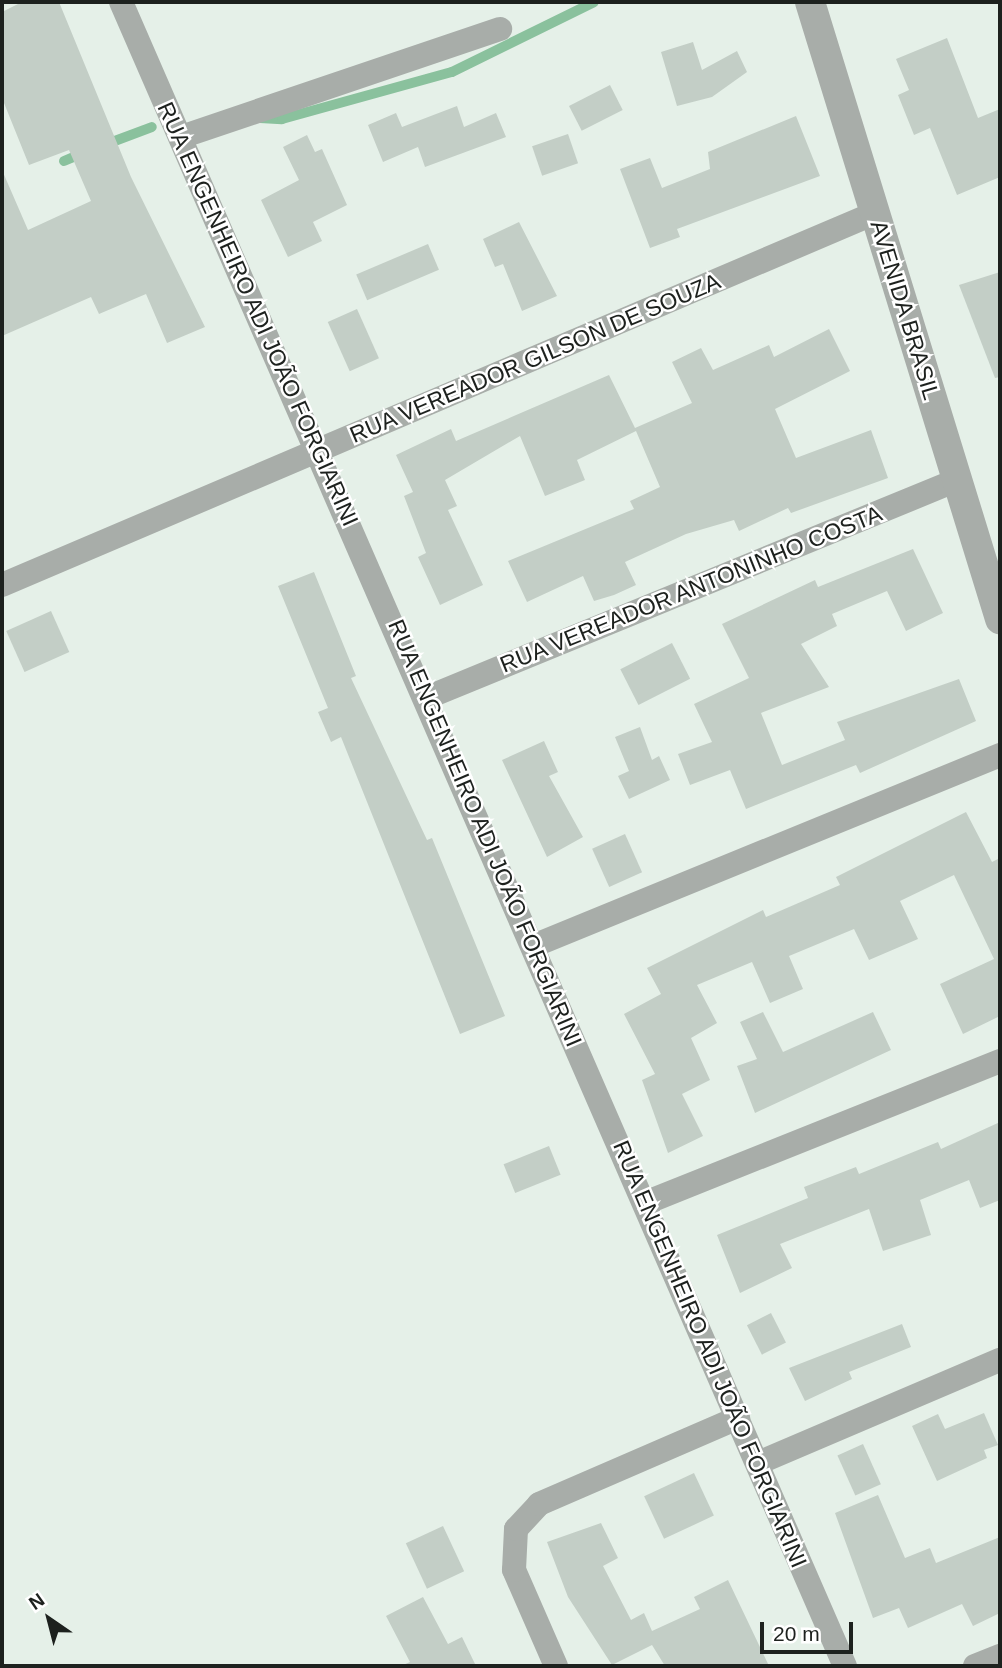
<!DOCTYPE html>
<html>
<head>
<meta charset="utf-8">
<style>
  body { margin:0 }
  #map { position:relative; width:1002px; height:1668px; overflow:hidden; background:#e5f0e8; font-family:Helvetica,sans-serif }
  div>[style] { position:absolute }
  .stream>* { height:10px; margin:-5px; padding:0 5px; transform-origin:5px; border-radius:5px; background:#8ac19d }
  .building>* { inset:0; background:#c3cec6; transform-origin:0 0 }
  .minor>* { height:24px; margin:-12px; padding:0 12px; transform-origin:12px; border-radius:12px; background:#a8ada9 }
  .tertiary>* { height:30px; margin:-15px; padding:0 15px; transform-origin:15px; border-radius:15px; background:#a8ada9 }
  span { translate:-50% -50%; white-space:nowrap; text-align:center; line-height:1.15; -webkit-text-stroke:5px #fff; paint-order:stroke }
  .street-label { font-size:23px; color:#1d211e }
  .frame { position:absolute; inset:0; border:4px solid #1d211e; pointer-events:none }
  .north { position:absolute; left:14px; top:1584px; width:70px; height:70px; -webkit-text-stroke:5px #fff; paint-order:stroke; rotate:325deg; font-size:19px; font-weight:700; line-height:28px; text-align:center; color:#1d211e }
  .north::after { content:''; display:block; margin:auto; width:24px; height:32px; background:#1d211e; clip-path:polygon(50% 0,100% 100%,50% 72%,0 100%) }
  .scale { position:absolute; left:760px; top:1622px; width:93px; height:32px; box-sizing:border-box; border:4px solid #1d211e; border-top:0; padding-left:9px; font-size:21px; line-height:24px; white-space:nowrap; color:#1d211e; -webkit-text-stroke:5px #fff; paint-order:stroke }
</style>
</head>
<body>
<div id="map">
  <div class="stream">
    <i style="left:260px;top:118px;width:22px;rotate:3deg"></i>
    <i style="left:282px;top:119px;width:176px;rotate:-15.5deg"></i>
    <i style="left:452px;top:72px;width:158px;rotate:-26.2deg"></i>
    <i style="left:104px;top:145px;width:51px;rotate:-20.6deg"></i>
    <i style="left:64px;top:161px;width:21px;rotate:-23deg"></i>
  </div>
  <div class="building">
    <i style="clip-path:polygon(22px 2px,59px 2px,131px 177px,205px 327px,167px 343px,146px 294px,99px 314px,91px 297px,2px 336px,2px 170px,28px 230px,91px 201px,69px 150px,29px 165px,2px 98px,2px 12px)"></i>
    <i style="clip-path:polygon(947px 38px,978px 118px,1000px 109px,1000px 177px,957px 195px,930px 128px,914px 135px,898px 95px,909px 90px,896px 59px)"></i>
    <i style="clip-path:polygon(693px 42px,702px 70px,737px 51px,747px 72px,712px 97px,677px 106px,661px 52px)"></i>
    <i style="left:610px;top:85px;width:28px;height:46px;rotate:63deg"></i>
    <i style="clip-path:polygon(457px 106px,464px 127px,496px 113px,506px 137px,425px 167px,418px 147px,383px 162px,368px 125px,396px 113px,402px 127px)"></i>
    <i style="clip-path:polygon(796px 116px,820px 176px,677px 229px,680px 237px,650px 248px,620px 169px,650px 158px,662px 188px,710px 169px,708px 152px)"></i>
    <i style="left:568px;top:134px;width:31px;height:38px;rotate:71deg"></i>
    <i style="clip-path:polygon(307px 135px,315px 152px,322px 149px,347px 205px,313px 222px,322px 241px,288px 257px,261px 200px,299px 180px,283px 147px)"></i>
    <i style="clip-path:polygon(519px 222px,557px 296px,522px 311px,503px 264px,495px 267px,483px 239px)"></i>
    <i style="left:428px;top:244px;width:28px;height:78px;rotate:67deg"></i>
    <i style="clip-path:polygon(1000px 272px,1000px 377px,995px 378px,959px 285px)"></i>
    <i style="left:357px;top:309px;width:54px;height:32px;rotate:66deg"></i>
    <i style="clip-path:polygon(829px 329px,850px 371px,775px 409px,796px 458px,871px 430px,888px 478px,791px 513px,788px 508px,739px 531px,734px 520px,686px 534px,625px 562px,636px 585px,614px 595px,594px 601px,583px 576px,527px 602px,508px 561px,634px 509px,630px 501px,660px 487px,636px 431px,577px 460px,585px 480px,545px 496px,520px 436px,445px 480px,457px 506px,448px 510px,483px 585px,440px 605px,418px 557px,426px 553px,404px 496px,413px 492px,396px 455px,451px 429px,456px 441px,609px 375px,635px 428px,692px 403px,672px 362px,701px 348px,713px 370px,769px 345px,774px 357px)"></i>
    <i style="clip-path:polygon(913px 549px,943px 613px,906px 631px,887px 591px,832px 614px,837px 626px,801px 644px,829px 687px,761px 713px,782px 765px,845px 740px,837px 722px,959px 679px,976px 721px,860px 773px,856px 765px,746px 809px,730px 770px,690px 785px,678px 754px,712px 742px,694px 704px,749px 678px,722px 624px,815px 580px,818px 587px)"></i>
    <i style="clip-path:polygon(314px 572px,356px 676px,351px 678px,427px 840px,432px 838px,505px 1016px,460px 1034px,341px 737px,331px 742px,318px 712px,328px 708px,278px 586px)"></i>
    <i style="left:51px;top:611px;width:45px;height:49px;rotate:66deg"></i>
    <i style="left:672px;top:643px;width:40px;height:58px;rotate:63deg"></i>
    <i style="clip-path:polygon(640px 727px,652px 760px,659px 756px,670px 780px,629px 799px,618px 776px,629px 771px,615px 737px)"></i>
    <i style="clip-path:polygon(544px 741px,558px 772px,549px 776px,583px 837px,547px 857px,502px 760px)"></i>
    <i style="clip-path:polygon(966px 812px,992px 862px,1000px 858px,1000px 1016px,963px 1034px,940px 984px,994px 959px,954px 875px,900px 901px,918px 939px,869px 960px,854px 929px,789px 956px,803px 989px,770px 1003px,752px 962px,697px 985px,717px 1023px,691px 1038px,710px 1080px,682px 1094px,703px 1136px,668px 1153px,642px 1080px,655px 1074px,624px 1014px,661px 994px,647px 968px,763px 910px,766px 917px,840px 885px,836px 877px)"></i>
    <i style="left:625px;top:834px;width:42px;height:36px;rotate:66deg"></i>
    <i style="clip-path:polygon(763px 1012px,783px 1052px,873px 1012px,891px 1050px,755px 1113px,737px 1066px,757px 1059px,740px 1022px)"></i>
    <i style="clip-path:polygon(1000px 1122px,1000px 1200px,980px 1208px,969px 1180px,920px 1200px,931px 1235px,883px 1251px,869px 1209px,780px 1244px,792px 1268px,740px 1293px,717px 1235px,808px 1198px,804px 1187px,856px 1167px,859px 1174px,938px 1142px,941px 1149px)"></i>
    <i style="left:549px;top:1146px;width:31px;height:49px;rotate:68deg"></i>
    <i style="left:771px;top:1313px;width:33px;height:27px;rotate:63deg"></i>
    <i style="clip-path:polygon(902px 1324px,911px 1347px,849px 1372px,852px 1379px,805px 1401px,789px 1368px)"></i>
    <i style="clip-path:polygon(984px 1413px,998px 1445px,984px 1450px,987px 1458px,937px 1481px,912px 1426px,938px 1414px,945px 1429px)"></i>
    <i style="left:863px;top:1444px;width:44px;height:28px;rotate:66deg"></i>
    <i style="left:694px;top:1473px;width:47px;height:55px;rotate:65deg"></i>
    <i style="clip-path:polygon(878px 1495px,905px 1558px,930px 1548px,936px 1563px,1000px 1537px,1000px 1613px,973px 1626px,962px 1604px,908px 1628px,899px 1608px,873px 1618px,835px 1513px)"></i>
    <i style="clip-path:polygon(601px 1523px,618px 1558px,603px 1566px,631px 1620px,644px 1613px,652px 1631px,700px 1609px,694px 1597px,728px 1580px,769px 1666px,665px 1666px,652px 1645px,612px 1665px,568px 1597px,547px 1542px)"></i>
    <i style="left:443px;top:1526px;width:50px;height:41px;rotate:65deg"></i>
    <i style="clip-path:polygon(423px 1597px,448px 1644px,462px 1637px,476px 1666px,401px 1666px,410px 1662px,386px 1616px)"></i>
  </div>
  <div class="minor">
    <i style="left:121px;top:2px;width:1815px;rotate:66.49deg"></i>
    <i style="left:181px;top:137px;width:337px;rotate:-18.7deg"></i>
    <i style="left:2px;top:585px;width:949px;rotate:-23.08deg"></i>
    <i style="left:426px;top:698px;width:574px;rotate:-22.32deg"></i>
    <i style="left:533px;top:946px;width:505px;rotate:-22.24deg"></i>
    <i style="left:645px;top:1203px;width:382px;rotate:-21.8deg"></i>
    <i style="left:758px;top:1463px;width:263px;rotate:-23.1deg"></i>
    <i style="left:556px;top:1666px;width:105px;rotate:-113.6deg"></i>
    <i style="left:514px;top:1570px;width:41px;rotate:-87.2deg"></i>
    <i style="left:516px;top:1529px;width:34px;rotate:-47deg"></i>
    <i style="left:539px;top:1504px;width:217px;rotate:-23.4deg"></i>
    <i style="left:975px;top:1666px;width:27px;rotate:-22deg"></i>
  </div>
  <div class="tertiary">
    <i style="left:810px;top:2px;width:646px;rotate:72.88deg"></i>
  </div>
  <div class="street-label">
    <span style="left:905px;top:310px;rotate:73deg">AVENIDA BRASIL</span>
    <span style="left:258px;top:314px;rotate:66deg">RUA ENGENHEIRO ADI JOÃO FORGIARINI</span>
    <span style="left:535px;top:358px;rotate:-23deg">RUA VEREADOR GILSON DE SOUZA</span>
    <span style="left:691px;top:589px;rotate:-22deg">RUA VEREADOR ANTONINHO COSTA</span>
    <span style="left:485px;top:833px;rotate:67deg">RUA ENGENHEIRO ADI JOÃO FORGIARINI</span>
    <span style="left:710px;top:1354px;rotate:67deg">RUA ENGENHEIRO ADI JOÃO FORGIARINI</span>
  </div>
  <div class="frame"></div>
  <div class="north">N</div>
  <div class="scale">20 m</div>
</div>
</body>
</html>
